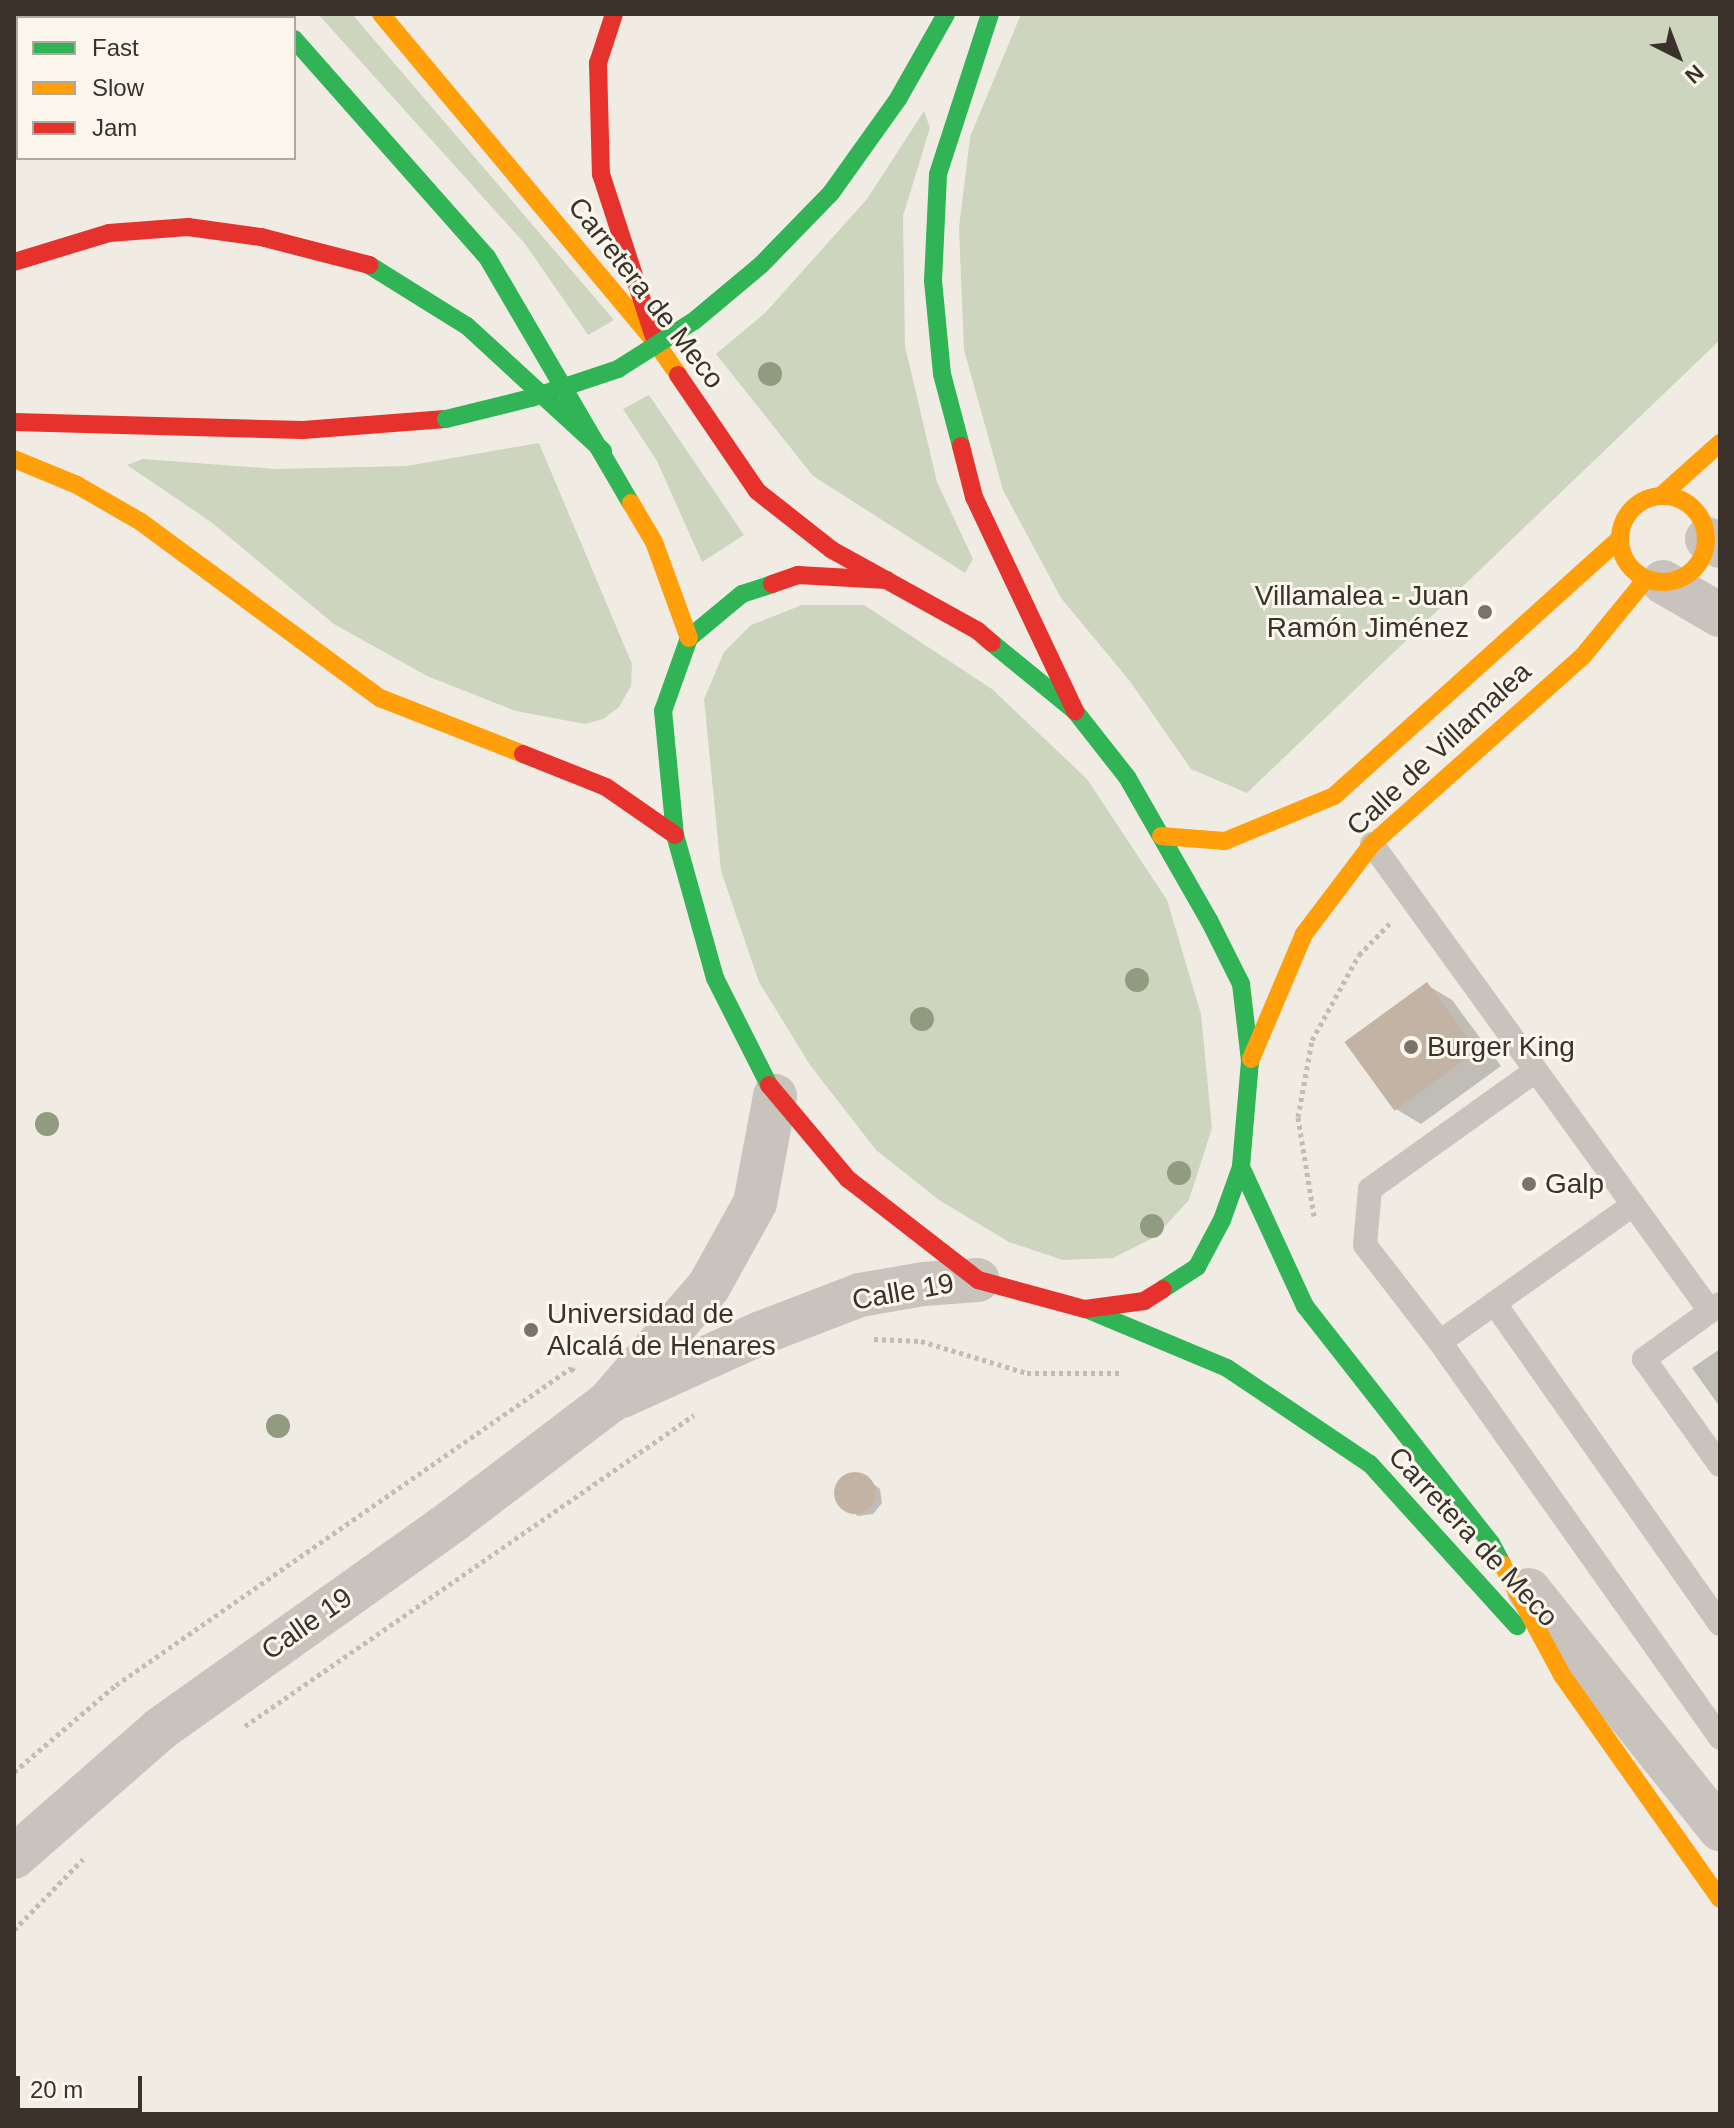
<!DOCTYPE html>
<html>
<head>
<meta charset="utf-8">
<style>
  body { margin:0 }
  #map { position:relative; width:1734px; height:2128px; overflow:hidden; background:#f0ece4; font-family:Helvetica,sans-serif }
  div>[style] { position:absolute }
  .green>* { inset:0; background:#cdd5be }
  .shadow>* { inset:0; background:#0003 }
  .building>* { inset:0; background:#c3b3a5; transform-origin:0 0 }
  .round { border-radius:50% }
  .path>* { height:5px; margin-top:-2.5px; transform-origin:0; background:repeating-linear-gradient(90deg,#c1bdb5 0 4px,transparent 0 8px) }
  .lane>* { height:24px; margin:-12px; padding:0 12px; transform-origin:12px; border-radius:12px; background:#c8c4bd }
  .street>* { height:44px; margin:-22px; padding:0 22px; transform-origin:22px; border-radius:22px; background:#c8c4bd }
  .fast>* { height:18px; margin:-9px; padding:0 9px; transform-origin:9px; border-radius:9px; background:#30b455 }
  .slow>* { height:18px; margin:-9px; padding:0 9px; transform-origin:9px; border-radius:9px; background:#ff9f0a }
  .slow>.ring { margin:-9px; padding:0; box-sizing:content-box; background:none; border:18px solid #ff9f0a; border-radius:50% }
  .jam>* { height:18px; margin:-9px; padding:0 9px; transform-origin:9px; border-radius:9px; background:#e5322d }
  .fast-bridge>* { height:18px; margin:-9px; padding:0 9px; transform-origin:9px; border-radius:9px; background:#30b455 }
  .trees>* { width:24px; height:24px; margin:-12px; border-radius:50%; background:#909b7f }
  .dots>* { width:22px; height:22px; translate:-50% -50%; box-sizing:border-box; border:4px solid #fbf7ec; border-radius:50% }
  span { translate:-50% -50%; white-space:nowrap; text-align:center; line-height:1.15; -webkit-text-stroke:6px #fbf7ec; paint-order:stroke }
  .street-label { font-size:28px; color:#3a322a }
  .poi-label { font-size:28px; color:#3a322a }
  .right { translate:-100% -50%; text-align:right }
  .left { translate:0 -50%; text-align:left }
  .frame { position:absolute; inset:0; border:16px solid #3a322a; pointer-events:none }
  .legend { position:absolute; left:16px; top:16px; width:280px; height:144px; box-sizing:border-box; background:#fbf7ec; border:2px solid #aea89e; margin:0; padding:10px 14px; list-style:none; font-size:24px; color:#3a322a }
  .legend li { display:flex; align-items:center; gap:16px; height:40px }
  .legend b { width:40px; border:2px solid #aea89e }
  .north { position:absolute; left:1638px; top:16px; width:80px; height:80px; -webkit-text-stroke:6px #fbf7ec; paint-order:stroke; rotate:138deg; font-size:22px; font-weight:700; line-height:32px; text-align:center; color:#3a322a }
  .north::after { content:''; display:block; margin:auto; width:28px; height:36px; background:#3a322a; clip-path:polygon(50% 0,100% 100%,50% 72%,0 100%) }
  .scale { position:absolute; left:16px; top:2076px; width:126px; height:36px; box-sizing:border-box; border:4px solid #3a322a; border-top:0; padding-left:10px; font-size:24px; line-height:28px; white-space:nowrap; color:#3a322a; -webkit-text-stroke:6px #fbf7ec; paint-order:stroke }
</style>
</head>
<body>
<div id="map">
  <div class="green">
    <i style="clip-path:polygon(318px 14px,352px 14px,614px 320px,588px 335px,526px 245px)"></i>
    <i style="clip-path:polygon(1021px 14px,1720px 14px,1720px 340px,1247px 793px,1191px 769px,1129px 680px,1061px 598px,1003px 490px,964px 350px,959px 228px,970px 137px)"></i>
    <i style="clip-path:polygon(924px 111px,930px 128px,903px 216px,905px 346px,937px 482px,973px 559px,965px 573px,813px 476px,716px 354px,765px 313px,867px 199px)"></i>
    <i style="clip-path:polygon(649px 395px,744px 535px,702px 562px,657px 461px,623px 409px)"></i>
    <i style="clip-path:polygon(539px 443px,632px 664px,631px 686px,619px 707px,603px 719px,585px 724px,516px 711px,427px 676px,334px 624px,211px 522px,127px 465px,143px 459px,276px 469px,406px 466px)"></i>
    <i style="clip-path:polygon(802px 605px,864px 605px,992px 689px,1087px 779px,1167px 900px,1201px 1014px,1212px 1128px,1189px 1200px,1155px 1237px,1113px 1258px,1063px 1260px,1009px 1242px,939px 1200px,876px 1150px,810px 1065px,759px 982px,721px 871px,704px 699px,724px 652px,751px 625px)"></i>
  </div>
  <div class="shadow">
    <i style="clip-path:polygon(1427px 985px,1452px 1000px,1501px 1066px,1421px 1124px,1396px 1109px)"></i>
    <i style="clip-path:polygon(1720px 1349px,1720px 1407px,1692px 1368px)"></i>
    <i style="clip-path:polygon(860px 1474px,880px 1489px,882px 1503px,873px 1514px,858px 1516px,838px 1502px,836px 1488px,845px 1476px)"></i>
  </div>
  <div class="building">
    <i style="left:1427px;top:982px;width:85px;height:102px;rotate:54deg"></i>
    <i class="round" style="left:834px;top:1472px;width:42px;height:42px"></i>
  </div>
  <div class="path">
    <i style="left:1314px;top:1216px;width:100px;rotate:-99.2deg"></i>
    <i style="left:1298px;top:1117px;width:78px;rotate:-79.7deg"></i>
    <i style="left:1312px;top:1040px;width:97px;rotate:-61.1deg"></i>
    <i style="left:1359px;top:955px;width:46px;rotate:-45.9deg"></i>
    <i style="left:874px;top:1339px;width:47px;rotate:2.4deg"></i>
    <i style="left:921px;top:1341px;width:111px;rotate:16.8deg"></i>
    <i style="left:1027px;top:1373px;width:92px"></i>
    <i style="left:245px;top:1726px;width:546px;rotate:-34.71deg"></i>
    <i style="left:14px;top:1772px;width:134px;rotate:-40.5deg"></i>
    <i style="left:116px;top:1685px;width:555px;rotate:-34.87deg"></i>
    <i style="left:571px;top:1368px;width:7px;rotate:45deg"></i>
    <i style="left:14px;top:1930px;width:99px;rotate:-45.8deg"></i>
  </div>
  <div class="lane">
    <i style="left:1372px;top:844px;width:576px;rotate:54.1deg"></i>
    <i style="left:1534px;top:1072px;width:201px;rotate:144.5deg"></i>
    <i style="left:1370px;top:1189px;width:56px;rotate:95.1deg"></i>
    <i style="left:1365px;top:1245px;width:123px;rotate:52.3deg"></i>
    <i style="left:1440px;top:1342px;width:485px;rotate:54.7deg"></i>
    <i style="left:1495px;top:1304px;width:391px;rotate:54.9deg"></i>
    <i style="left:1720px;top:1304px;width:94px;rotate:144.1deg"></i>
    <i style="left:1644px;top:1359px;width:130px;rotate:54.4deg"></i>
    <i style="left:1440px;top:1342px;width:237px;rotate:-35.4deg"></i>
  </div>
  <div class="street">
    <i style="left:1707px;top:539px;width:15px;rotate:28deg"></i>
    <i style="left:1663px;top:582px;width:66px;rotate:30.1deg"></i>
    <i style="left:622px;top:1396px;width:153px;rotate:-24.4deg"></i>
    <i style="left:761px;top:1333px;width:106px;rotate:-21deg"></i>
    <i style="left:860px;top:1295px;width:65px;rotate:-9.8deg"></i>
    <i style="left:924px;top:1284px;width:54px;rotate:-4.2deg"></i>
    <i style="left:1529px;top:1590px;width:306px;rotate:51.4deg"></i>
    <i style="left:14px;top:1857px;width:194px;rotate:-41.2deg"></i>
    <i style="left:160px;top:1729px;width:362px;rotate:-35.4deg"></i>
    <i style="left:455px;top:1519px;width:193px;rotate:-37.2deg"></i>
    <i style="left:609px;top:1402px;width:153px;rotate:-49.2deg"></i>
    <i style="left:709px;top:1286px;width:95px;rotate:-61deg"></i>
    <i style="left:755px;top:1203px;width:109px;rotate:-79.4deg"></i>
  </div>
  <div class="fast">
    <i style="left:172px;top:18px;width:7px;rotate:-34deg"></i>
    <i style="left:294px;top:39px;width:291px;rotate:48.5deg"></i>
    <i style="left:487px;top:257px;width:285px;rotate:59.7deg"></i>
    <i style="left:14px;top:114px;width:4px;rotate:-27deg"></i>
    <i style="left:369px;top:265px;width:115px;rotate:31.9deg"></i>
    <i style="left:467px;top:326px;width:185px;rotate:42.6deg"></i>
    <i style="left:761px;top:265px;width:100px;rotate:-45.8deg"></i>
    <i style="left:831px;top:193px;width:115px;rotate:-54.5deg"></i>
    <i style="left:898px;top:99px;width:98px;rotate:-60.5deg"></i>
    <i style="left:961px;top:446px;width:74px;rotate:-104.8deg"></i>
    <i style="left:942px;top:374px;width:93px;rotate:-95.5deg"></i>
    <i style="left:933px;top:281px;width:107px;rotate:-87.3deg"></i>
    <i style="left:938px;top:174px;width:168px;rotate:-72deg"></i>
    <i style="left:992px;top:643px;width:107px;rotate:39.3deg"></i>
    <i style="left:1075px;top:711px;width:84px;rotate:51.8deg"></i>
    <i style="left:1127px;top:777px;width:165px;rotate:60.2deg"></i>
    <i style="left:1209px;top:920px;width:72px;rotate:63.4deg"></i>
    <i style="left:1241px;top:984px;width:78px;rotate:83.3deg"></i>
    <i style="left:1250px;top:1061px;width:106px;rotate:94.9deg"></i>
    <i style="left:1241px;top:1167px;width:56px;rotate:109.7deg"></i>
    <i style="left:1222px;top:1220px;width:53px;rotate:118deg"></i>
    <i style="left:1197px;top:1267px;width:40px;rotate:147.1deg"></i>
    <i style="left:769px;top:1085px;width:120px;rotate:-116.8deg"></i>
    <i style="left:715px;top:978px;width:148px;rotate:-105.6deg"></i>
    <i style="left:675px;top:835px;width:125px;rotate:-95.5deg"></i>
    <i style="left:663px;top:711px;width:77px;rotate:-70.4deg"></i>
    <i style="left:689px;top:638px;width:69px;rotate:-39.7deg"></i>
    <i style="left:742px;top:594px;width:32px;rotate:-18deg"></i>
    <i style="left:1241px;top:1167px;width:153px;rotate:65.3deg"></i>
    <i style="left:1305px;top:1306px;width:301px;rotate:51.9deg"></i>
    <i style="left:1491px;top:1543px;width:24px;rotate:62deg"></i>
    <i style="left:1086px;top:1309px;width:153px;rotate:22.7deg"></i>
    <i style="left:1227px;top:1368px;width:172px;rotate:33.9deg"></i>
    <i style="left:1370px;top:1464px;width:219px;rotate:47.8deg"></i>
  </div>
  <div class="slow">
    <i style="left:264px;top:14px;width:6px;rotate:39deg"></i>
    <i style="left:381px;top:14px;width:429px;rotate:50.1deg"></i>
    <i style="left:656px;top:343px;width:39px;rotate:55deg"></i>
    <i style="left:14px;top:459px;width:68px;rotate:22.4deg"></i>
    <i style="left:77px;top:485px;width:74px;rotate:30deg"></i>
    <i style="left:141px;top:522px;width:297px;rotate:36.4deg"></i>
    <i style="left:380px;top:698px;width:154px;rotate:21.4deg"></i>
    <i style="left:1662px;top:495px;width:78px;rotate:-41.9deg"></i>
    <i class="ring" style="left:1620px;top:496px;width:68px;height:68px"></i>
    <i style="left:631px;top:503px;width:45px;rotate:59.5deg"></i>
    <i style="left:654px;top:542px;width:102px;rotate:70deg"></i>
    <i style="left:1161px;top:836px;width:64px;rotate:4.5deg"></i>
    <i style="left:1225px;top:841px;width:118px;rotate:-22.4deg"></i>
    <i style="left:1334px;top:796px;width:384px;rotate:-42deg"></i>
    <i style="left:1251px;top:1059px;width:136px;rotate:-67deg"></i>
    <i style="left:1304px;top:934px;width:113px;rotate:-52.9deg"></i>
    <i style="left:1372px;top:844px;width:283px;rotate:-41.7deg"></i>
    <i style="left:1583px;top:656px;width:99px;rotate:-50.7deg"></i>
    <i style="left:1502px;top:1564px;width:126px;rotate:61.6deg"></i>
    <i style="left:1562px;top:1675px;width:274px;rotate:54.8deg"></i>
  </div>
  <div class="jam">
    <i style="left:614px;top:14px;width:52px;rotate:108.1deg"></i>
    <i style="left:598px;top:63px;width:111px;rotate:88.5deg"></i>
    <i style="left:601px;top:174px;width:178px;rotate:72deg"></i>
    <i style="left:14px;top:262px;width:99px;rotate:-17deg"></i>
    <i style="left:109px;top:233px;width:79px;rotate:-4.3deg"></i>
    <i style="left:188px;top:227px;width:74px;rotate:7.8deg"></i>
    <i style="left:261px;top:237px;width:112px;rotate:14.5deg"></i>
    <i style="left:678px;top:375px;width:140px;rotate:55.7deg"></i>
    <i style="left:757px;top:491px;width:95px;rotate:38.2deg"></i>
    <i style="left:832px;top:550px;width:167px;rotate:29deg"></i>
    <i style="left:978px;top:631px;width:18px;rotate:41deg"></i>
    <i style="left:14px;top:422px;width:289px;rotate:1.6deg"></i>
    <i style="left:303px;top:430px;width:143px;rotate:-4.4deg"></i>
    <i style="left:961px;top:446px;width:53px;rotate:75.7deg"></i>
    <i style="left:974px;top:497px;width:237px;rotate:64.7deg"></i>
    <i style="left:772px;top:584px;width:28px;rotate:-19deg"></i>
    <i style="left:798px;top:575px;width:89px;rotate:3.2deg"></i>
    <i style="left:523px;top:754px;width:89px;rotate:21.7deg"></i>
    <i style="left:606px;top:787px;width:84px;rotate:34.8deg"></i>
    <i style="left:769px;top:1085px;width:123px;rotate:50deg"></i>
    <i style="left:848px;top:1179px;width:165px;rotate:37.8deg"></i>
    <i style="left:978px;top:1280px;width:111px;rotate:15.2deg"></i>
    <i style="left:1085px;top:1309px;width:60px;rotate:-7.7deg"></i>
    <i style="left:1144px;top:1301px;width:22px;rotate:-32deg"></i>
  </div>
  <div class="fast-bridge">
    <i style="left:446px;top:419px;width:88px;rotate:-13.9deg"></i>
    <i style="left:531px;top:398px;width:92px;rotate:-18.4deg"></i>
    <i style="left:618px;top:369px;width:90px;rotate:-32.3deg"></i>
    <i style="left:694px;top:321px;width:87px;rotate:-39.9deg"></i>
  </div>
  <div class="trees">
    <i style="left:770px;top:374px"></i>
    <i style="left:1137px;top:980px"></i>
    <i style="left:922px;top:1019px"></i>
    <i style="left:47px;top:1124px"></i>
    <i style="left:1179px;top:1173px"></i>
    <i style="left:1152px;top:1226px"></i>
    <i style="left:278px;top:1426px"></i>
  </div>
  <div class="dots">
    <i style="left:1485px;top:612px;background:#7a736b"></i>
    <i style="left:1411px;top:1047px;background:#7a736b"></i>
    <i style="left:1529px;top:1184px;background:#7a736b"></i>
    <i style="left:531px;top:1330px;background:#7a736b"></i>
  </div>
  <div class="street-label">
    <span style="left:646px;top:293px;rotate:52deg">Carretera de Meco</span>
    <span style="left:1439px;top:749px;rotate:-43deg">Calle de Villamalea</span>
    <span style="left:903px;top:1292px;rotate:-10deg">Calle 19</span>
    <span style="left:1473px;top:1537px;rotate:47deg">Carretera de Meco</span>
    <span style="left:307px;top:1624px;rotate:-35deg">Calle 19</span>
  </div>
  <div class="poi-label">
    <span class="right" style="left:1469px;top:612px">Villamalea - Juan<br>Ramón Jiménez</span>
    <span class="left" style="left:1427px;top:1047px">Burger King</span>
    <span class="left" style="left:1545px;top:1184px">Galp</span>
    <span class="left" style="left:547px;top:1330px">Universidad de<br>Alcalá de Henares</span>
  </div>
  <div class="frame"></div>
  <ul class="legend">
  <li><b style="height:10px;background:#30b455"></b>Fast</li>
  <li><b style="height:10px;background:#ff9f0a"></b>Slow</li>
  <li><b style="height:10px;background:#e5322d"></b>Jam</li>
  </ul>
  <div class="north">N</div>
  <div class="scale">20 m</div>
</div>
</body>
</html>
